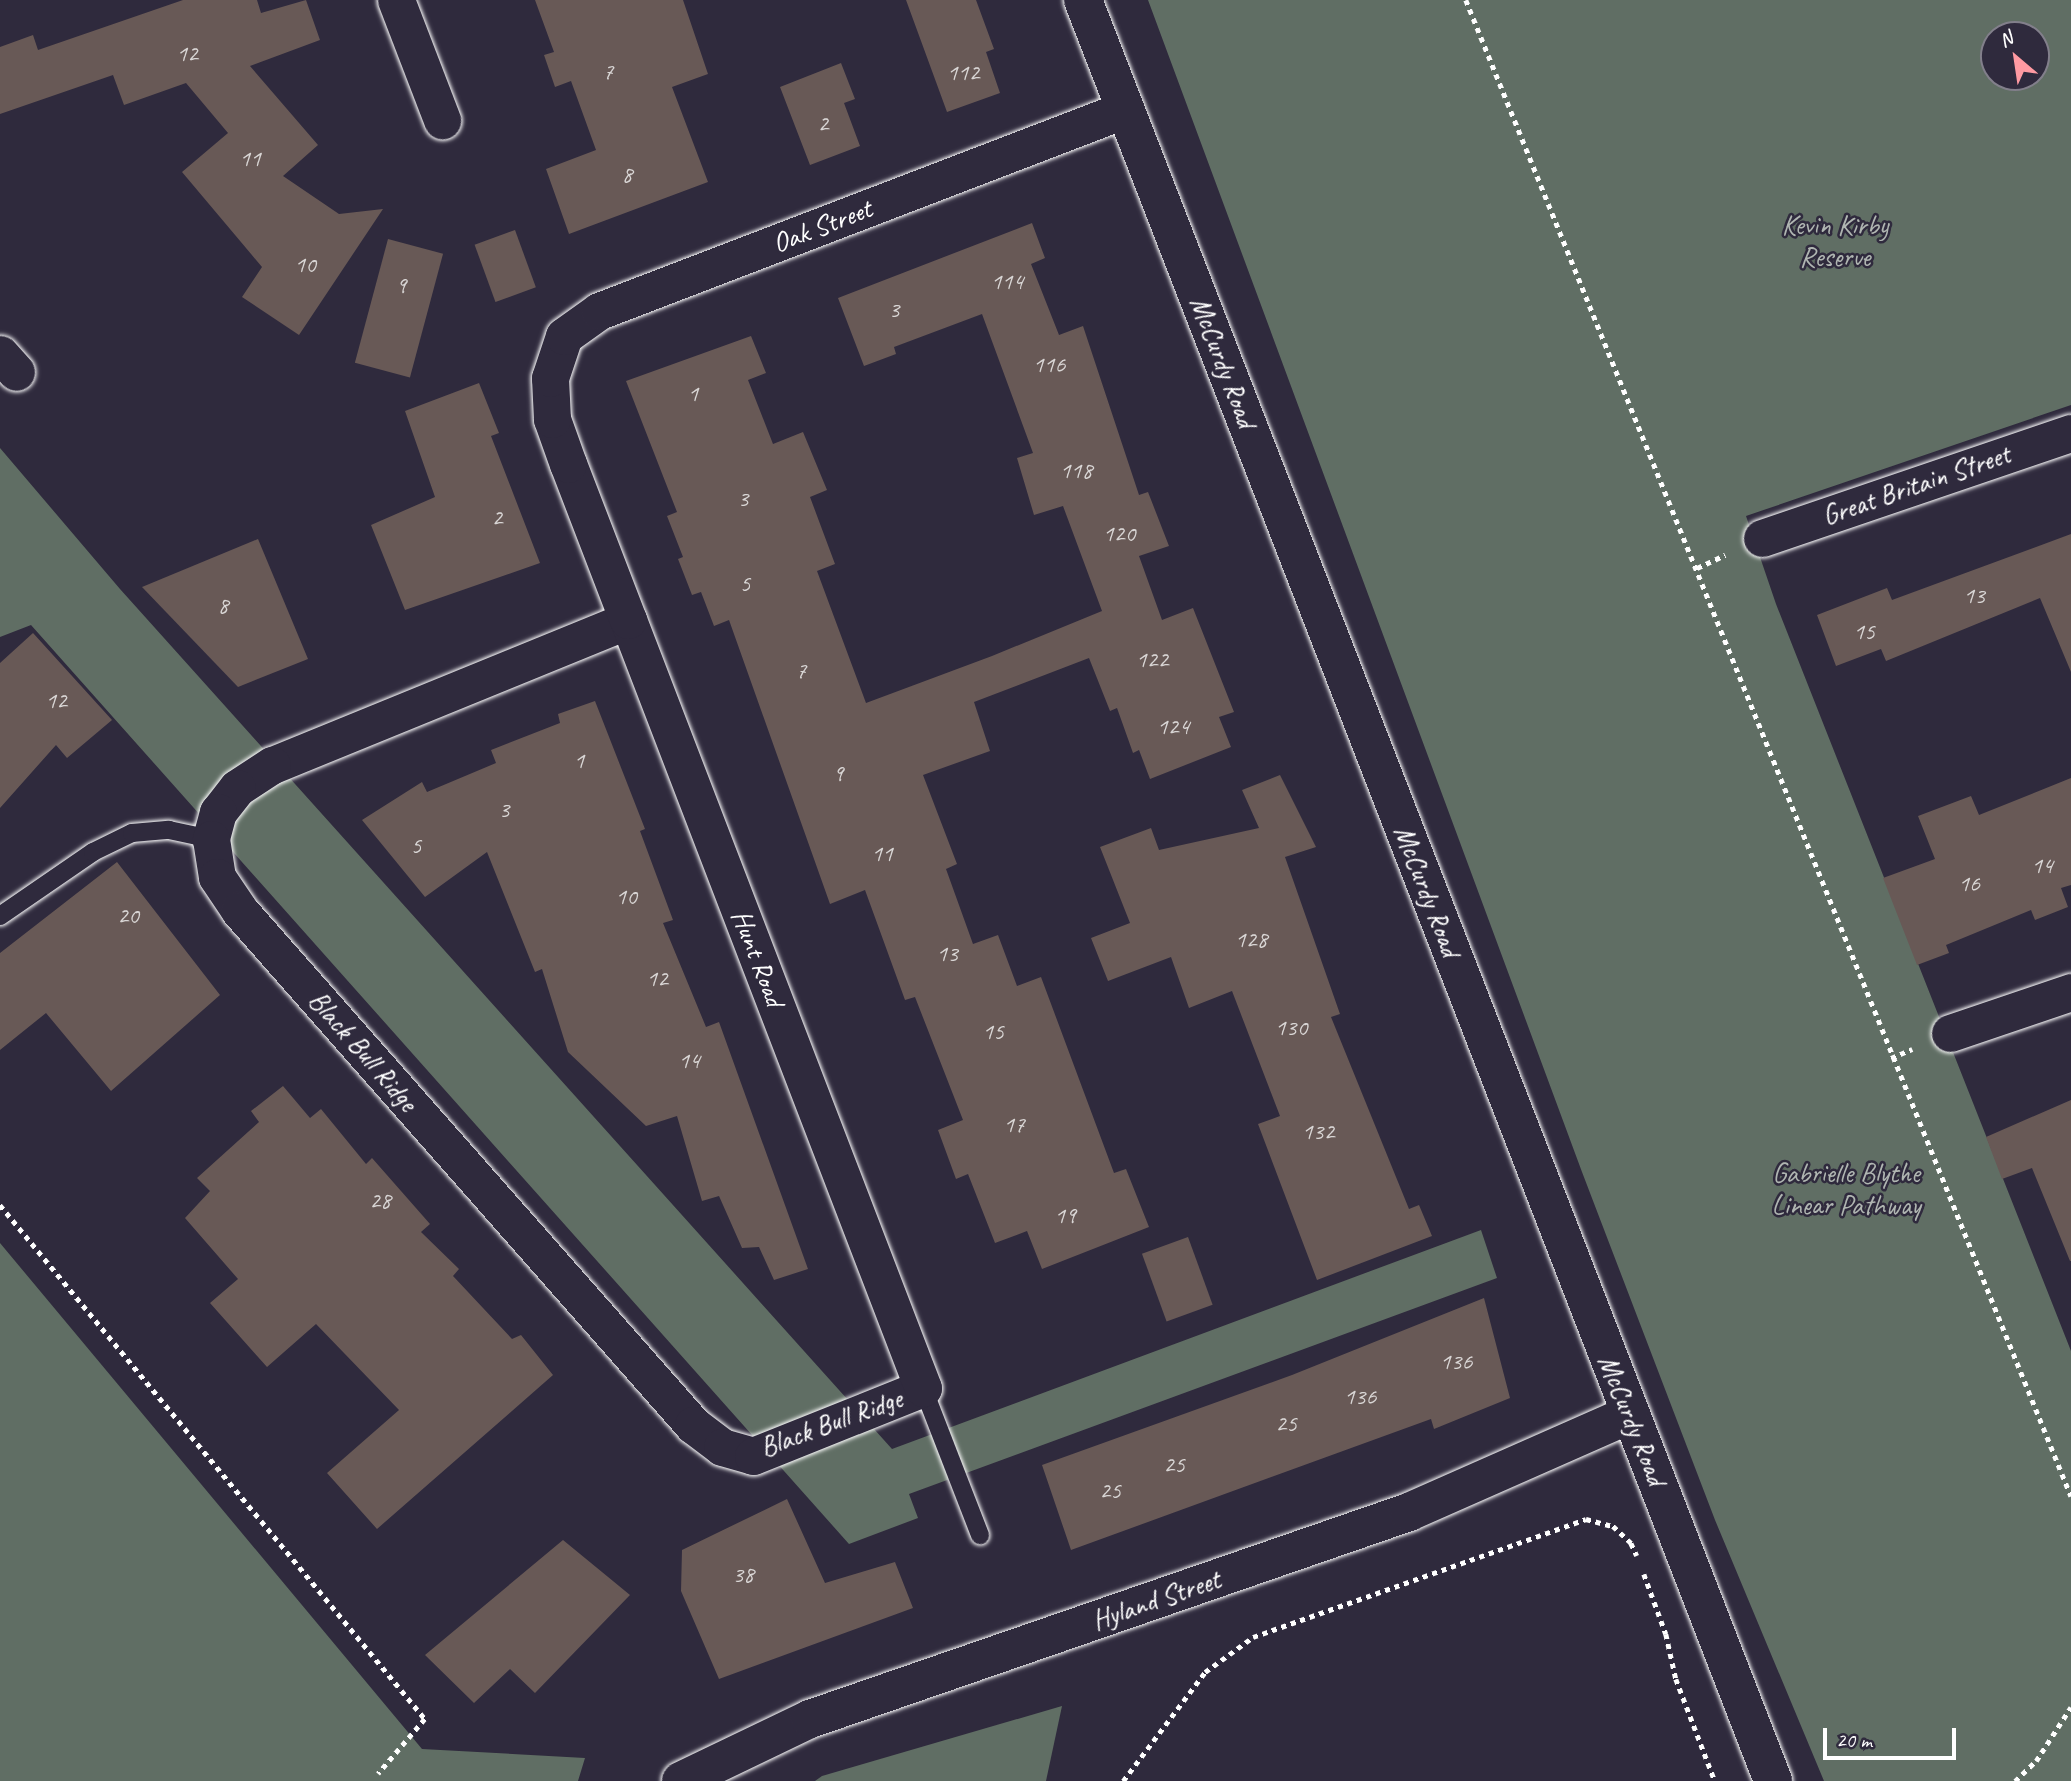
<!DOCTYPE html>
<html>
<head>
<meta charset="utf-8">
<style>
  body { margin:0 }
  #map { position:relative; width:2071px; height:1781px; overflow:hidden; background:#2f2a3d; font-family:Caveat,sans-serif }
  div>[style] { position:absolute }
  .green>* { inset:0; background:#606e64 }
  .building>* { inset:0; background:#685956; transform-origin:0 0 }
  .path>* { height:4.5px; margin-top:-2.25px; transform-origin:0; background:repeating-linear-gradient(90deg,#fff 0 5px,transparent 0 10px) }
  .roads { filter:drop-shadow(0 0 2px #fff) drop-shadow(0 0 2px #fff) }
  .lane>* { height:18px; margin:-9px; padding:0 9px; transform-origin:9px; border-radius:9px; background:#2f2a3d }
  .street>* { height:37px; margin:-18.5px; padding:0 18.5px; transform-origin:18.5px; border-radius:18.5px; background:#2f2a3d }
  .secondary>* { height:38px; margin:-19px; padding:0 19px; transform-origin:19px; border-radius:19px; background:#2f2a3d }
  span { translate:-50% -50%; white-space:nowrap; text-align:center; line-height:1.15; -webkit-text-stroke:5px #2f2a3d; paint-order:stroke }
  .number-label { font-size:24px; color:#d9d6d5 }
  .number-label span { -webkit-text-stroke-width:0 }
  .park-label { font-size:28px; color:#b0b6b2 }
  .street-label { font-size:28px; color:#fff }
  .north { position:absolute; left:1980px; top:21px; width:70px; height:70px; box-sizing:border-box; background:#2f2a3d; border:2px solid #827f8b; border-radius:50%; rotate:331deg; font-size:19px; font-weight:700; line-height:28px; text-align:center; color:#fff }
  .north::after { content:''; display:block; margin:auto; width:24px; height:32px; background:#ff9aa2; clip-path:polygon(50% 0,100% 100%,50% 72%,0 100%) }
  .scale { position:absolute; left:1823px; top:1728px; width:133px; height:32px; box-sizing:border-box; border:4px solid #fff; border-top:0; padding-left:9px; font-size:21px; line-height:24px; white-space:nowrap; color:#fff; -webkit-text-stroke:5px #2f2a3d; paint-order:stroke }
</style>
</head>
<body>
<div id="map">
  <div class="green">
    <i style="clip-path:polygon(evenodd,1148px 0,2071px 0,2071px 405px,1746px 516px,1776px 604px,2071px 1351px,2071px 1781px,1824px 1781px,1715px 1520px,1582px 1172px,1148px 0,1994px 35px,2036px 35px,2036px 77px,1994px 77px,1994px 35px)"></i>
    <i style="clip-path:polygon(0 448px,120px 589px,892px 1449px,1481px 1230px,1497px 1278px,909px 1494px,918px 1518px,849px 1544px,31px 625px,0 637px)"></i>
    <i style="clip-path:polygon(0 1243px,422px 1749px,585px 1758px,578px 1781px,0 1781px)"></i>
    <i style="clip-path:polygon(1062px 1706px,1046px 1781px,815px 1781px,822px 1776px)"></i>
  </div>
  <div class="building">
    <i style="clip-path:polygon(183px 0,257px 0,261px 13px,306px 0,320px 40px,250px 66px,318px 145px,283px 176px,339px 214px,383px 209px,299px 335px,242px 297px,262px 267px,182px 172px,228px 133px,186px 83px,124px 105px,113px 75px,0 114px,0 47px,33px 35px,38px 50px)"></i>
    <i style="clip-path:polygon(535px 0,683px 0,708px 74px,672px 87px,708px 182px,569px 234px,546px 169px,596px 150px,571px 81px,555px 87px,544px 55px,554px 52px)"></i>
    <i style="clip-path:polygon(906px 0,976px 0,994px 49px,986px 52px,1000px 93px,947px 112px)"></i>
    <i style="clip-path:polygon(841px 63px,855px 99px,844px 103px,860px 146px,810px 165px,780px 87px)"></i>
    <i style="clip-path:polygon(1032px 223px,1045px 258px,1031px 264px,1059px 335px,1083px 326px,1139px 495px,1148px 492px,1169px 546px,1139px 556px,1162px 620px,1193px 608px,1234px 712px,1219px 717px,1231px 747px,1150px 779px,1139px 750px,1133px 753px,1117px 708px,1110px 711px,1089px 658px,974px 702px,990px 751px,923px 775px,957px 864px,946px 869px,973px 944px,998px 935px,1017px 986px,1041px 977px,1114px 1173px,1126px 1169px,1149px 1227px,1042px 1269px,1027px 1231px,995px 1243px,968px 1174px,956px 1179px,938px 1130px,963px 1120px,915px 997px,905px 1000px,865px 890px,830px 904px,729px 620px,714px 626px,701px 592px,692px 595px,678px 559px,683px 557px,667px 516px,677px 512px,626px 381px,751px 336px,766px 373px,748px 380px,773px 444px,803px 432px,827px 490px,810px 497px,835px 564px,817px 571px,866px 703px,992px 656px,1102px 611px,1063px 506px,1034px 515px,1017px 458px,1033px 453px,982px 314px,894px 347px,896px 354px,864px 366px,838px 298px)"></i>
    <i style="left:515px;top:230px;width:61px;height:43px;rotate:70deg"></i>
    <i style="left:388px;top:239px;width:57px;height:128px;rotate:15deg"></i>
    <i style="clip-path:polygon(479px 383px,499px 433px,491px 436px,540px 563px,405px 610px,371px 525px,435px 497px,405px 411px)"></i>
    <i style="clip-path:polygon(2071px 534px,2071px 672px,2040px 598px,1886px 661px,1881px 649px,1836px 666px,1817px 615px,1887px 588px,1892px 600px)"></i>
    <i style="clip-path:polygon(258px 539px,308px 659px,238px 687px,142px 587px)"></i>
    <i style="clip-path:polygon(33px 633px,112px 720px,67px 758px,56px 745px,0 808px,0 663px)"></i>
    <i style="clip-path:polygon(595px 701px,645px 829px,640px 831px,673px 920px,663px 923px,706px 1027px,719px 1022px,808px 1269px,774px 1280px,759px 1247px,742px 1248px,719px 1196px,702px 1201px,677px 1116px,646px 1126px,568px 1052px,542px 969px,535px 972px,487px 852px,425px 897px,362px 820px,422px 782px,427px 792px,496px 763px,491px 750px,560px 723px,558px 714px)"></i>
    <i style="clip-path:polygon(1280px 775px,1316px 847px,1285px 857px,1340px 1014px,1331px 1017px,1409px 1209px,1419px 1205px,1432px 1236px,1317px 1280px,1258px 1124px,1280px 1116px,1232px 991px,1189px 1008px,1171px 957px,1108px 981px,1091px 938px,1130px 923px,1100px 847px,1151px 828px,1159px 850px,1259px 828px,1242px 790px)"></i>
    <i style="clip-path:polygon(2071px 778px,2071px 885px,2061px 888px,2068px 907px,2035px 920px,2031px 910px,1946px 945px,1949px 953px,1917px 965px,1883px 878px,1935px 859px,1918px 816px,1971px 796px,1979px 815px)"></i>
    <i style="clip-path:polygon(117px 862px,220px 995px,111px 1091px,46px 1013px,0 1050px,0 953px)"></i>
    <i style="clip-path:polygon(283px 1086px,310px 1118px,321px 1109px,366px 1164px,372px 1158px,430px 1224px,421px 1232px,459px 1269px,453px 1276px,512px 1339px,521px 1335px,553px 1375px,377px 1529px,327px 1473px,399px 1410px,316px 1324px,267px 1367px,210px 1303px,238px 1279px,185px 1218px,210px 1191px,197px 1178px,259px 1122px,251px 1111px)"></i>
    <i style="clip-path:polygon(2071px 1100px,2071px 1261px,2070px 1261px,2032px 1168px,2002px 1179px,1986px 1137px)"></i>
    <i style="left:1188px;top:1237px;width:72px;height:49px;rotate:70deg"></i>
    <i style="clip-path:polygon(1484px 1298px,1510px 1398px,1434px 1429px,1431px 1419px,1071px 1550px,1042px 1465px,1292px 1375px)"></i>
    <i style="clip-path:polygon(787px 1499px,825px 1583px,895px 1562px,913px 1608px,719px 1679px,681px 1591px,682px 1550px)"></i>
    <i style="clip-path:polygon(563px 1540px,630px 1595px,535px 1693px,510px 1669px,474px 1703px,425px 1655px)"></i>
  </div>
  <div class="path">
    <i style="left:1466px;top:0;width:1614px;rotate:67.98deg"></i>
    <i style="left:1697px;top:568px;width:31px;rotate:-25deg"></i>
    <i style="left:1891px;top:1058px;width:23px;rotate:-23deg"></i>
    <i style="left:0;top:1205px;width:667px;rotate:50.41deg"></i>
    <i style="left:425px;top:1719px;width:72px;rotate:130.5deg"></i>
    <i style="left:1644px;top:1574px;width:64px;rotate:69.9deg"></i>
    <i style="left:1666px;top:1634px;width:46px;rotate:77.5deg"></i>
    <i style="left:1676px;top:1679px;width:109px;rotate:69.1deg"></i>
    <i style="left:1123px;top:1781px;width:136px;rotate:-53deg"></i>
    <i style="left:1205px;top:1672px;width:59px;rotate:-36.1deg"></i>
    <i style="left:1253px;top:1637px;width:353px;rotate:-19.5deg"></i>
    <i style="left:1586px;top:1519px;width:28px;rotate:15deg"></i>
    <i style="left:1613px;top:1526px;width:25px;rotate:43deg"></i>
    <i style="left:1631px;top:1543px;width:14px;rotate:65deg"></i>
    <i style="left:2015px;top:1781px;width:29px;rotate:-44deg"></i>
    <i style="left:2036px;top:1761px;width:64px;rotate:-57.1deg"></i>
  </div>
  <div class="roads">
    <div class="lane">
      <i style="left:0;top:916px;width:113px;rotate:-34.5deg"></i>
      <i style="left:93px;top:852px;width:43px;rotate:-26deg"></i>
      <i style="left:132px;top:833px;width:37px;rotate:-5deg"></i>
      <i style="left:169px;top:830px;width:43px;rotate:12.1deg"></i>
      <i style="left:923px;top:1388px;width:158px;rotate:68.8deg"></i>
    </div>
    <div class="street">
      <i style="left:396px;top:0;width:129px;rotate:69deg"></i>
      <i style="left:0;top:354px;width:24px;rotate:48deg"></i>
      <i style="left:1762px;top:538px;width:326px;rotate:-18.8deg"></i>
      <i style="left:628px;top:620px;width:384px;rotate:157.8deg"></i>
      <i style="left:272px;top:765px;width:42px;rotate:146.7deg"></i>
      <i style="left:237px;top:788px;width:31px;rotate:128deg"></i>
      <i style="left:218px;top:812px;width:28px;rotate:105deg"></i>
      <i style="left:211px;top:839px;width:38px;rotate:81deg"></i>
      <i style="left:217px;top:877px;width:40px;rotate:56deg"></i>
      <i style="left:239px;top:910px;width:687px;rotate:48.6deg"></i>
      <i style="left:693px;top:1425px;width:36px;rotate:37deg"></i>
      <i style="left:722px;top:1447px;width:32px;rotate:16deg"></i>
      <i style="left:753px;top:1456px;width:183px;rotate:-21.8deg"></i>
      <i style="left:923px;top:1388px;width:823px;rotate:-111.01deg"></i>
      <i style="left:628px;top:620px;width:167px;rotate:-111deg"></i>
      <i style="left:568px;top:464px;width:48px;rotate:-109.6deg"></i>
      <i style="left:552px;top:419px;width:41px;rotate:-92.8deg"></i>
      <i style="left:550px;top:378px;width:44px;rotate:-71.6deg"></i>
      <i style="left:564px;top:336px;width:43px;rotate:-35.5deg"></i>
      <i style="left:599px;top:311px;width:564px;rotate:-20.97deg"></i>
      <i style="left:1950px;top:1033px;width:128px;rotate:-18.7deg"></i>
    </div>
    <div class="secondary">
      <i style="left:1083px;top:0;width:1910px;rotate:68.82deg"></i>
      <i style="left:681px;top:1781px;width:143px;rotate:-25.7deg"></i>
      <i style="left:810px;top:1719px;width:634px;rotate:-19.06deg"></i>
      <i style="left:1409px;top:1512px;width:240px;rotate:-23.8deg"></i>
    </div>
  </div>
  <div class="number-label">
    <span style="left:187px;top:54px">12</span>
    <span style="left:608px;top:72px">7</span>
    <span style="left:963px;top:73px">112</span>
    <span style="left:823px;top:124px">2</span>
    <span style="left:250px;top:159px">11</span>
    <span style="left:627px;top:175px">8</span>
    <span style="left:305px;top:265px">10</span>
    <span style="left:1007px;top:282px">114</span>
    <span style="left:401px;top:286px">9</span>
    <span style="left:894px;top:310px">3</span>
    <span style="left:1049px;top:365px">116</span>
    <span style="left:693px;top:394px">1</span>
    <span style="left:1076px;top:471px">118</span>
    <span style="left:743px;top:499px">3</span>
    <span style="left:497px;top:518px">2</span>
    <span style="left:1119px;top:534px">120</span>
    <span style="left:745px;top:584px">5</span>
    <span style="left:1974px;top:596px">13</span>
    <span style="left:223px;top:606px">8</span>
    <span style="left:1864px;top:632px">15</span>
    <span style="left:1152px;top:660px">122</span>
    <span style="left:801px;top:671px">7</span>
    <span style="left:56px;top:701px">12</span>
    <span style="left:1173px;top:727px">124</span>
    <span style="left:579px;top:761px">1</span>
    <span style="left:838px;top:774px">9</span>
    <span style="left:504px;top:810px">3</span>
    <span style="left:416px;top:846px">5</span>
    <span style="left:882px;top:854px">11</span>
    <span style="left:2042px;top:866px">14</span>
    <span style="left:1969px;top:884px">16</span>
    <span style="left:626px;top:897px">10</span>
    <span style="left:128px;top:916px">20</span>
    <span style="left:1251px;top:940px">128</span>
    <span style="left:947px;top:954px">13</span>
    <span style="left:657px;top:979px">12</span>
    <span style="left:1291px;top:1028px">130</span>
    <span style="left:993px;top:1032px">15</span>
    <span style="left:689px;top:1061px">14</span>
    <span style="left:1014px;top:1125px">17</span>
    <span style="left:1318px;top:1132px">132</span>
    <span style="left:380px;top:1201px">28</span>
    <span style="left:1065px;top:1216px">19</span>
    <span style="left:1456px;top:1362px">136</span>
    <span style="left:1360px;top:1397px">136</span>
    <span style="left:1286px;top:1424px">25</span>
    <span style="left:1174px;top:1465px">25</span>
    <span style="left:1110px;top:1491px">25</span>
    <span style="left:743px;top:1575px">38</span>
  </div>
  <div class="park-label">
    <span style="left:1835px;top:241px">Kevin Kirby<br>Reserve</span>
    <span style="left:1846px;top:1189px">Gabrielle Blythe<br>Linear Pathway</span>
  </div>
  <div class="street-label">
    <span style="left:822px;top:226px;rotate:-21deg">Oak Street</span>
    <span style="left:1223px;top:362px;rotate:69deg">McCurdy Road</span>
    <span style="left:1916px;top:485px;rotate:-19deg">Great Britain Street</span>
    <span style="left:1427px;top:891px;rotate:69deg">McCurdy Road</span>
    <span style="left:758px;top:958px;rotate:69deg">Hunt Road</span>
    <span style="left:363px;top:1051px;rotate:49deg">Black Bull Ridge</span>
    <span style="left:1632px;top:1420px;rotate:68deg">McCurdy Road</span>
    <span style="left:831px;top:1423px;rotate:-20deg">Black Bull Ridge</span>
    <span style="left:1156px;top:1600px;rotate:-19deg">Hyland Street</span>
  </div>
  <div class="north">N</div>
  <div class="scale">20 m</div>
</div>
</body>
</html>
